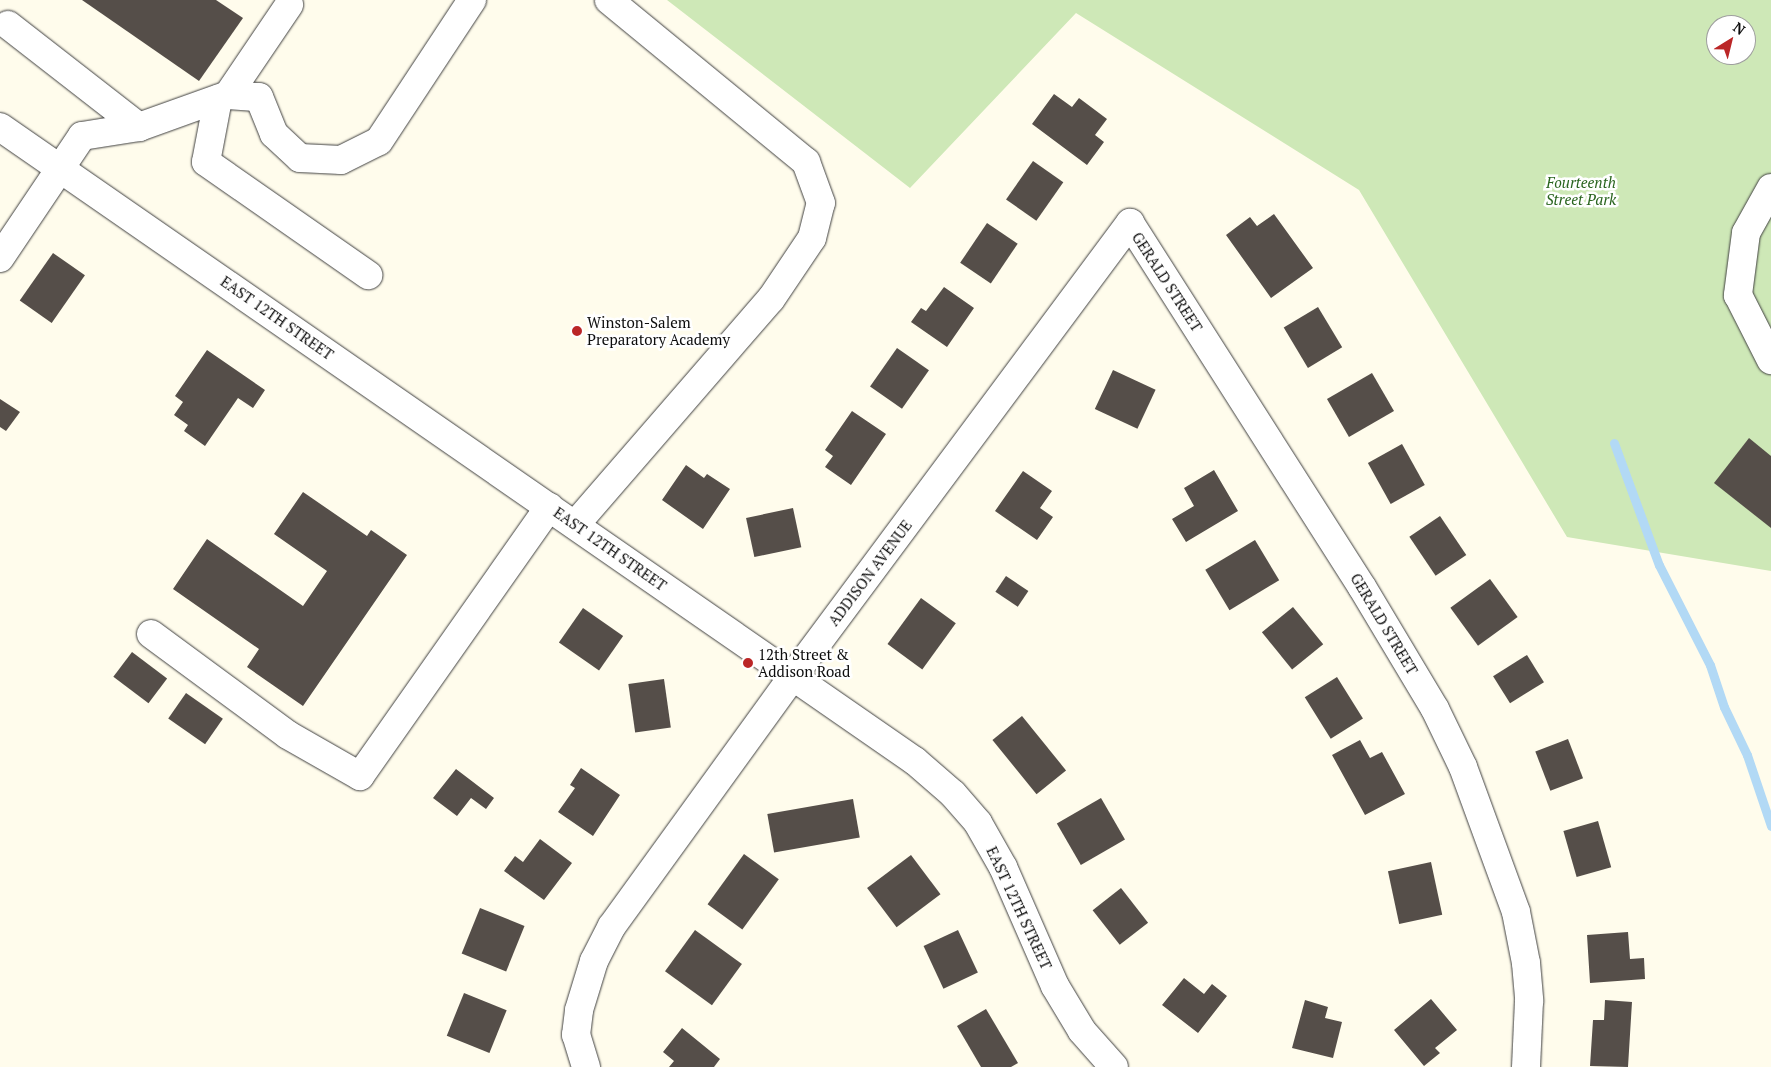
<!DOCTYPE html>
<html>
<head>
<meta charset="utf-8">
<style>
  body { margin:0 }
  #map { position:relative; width:1771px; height:1067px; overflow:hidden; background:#fffcec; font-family:"PT Serif",serif }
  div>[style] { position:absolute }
  .green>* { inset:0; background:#cee8b7 }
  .stream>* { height:9px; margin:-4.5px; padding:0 4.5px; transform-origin:4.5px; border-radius:4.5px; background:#b2d9f5 }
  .building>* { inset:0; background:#554e49; transform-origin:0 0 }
  .roads { filter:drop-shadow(0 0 1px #404040) drop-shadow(0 0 1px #404040) }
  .minor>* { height:28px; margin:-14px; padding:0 14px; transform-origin:14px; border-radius:14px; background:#fff }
  .dots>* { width:14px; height:14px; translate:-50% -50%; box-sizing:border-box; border:2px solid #fff; border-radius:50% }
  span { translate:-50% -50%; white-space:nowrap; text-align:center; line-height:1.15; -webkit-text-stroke:5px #fff; paint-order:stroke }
  .park-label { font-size:15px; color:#29641e; font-style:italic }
  .street-label { font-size:15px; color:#0d0d0d }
  .poi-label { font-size:15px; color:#0d0d0d }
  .left { translate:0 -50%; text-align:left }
  .north { position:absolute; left:1706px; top:15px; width:50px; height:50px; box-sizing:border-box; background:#fff; border:1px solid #9e9e9e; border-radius:50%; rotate:36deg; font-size:14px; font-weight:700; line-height:20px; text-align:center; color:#0d0d0d }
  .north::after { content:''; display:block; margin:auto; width:18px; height:22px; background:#bb2627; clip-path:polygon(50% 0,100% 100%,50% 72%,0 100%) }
</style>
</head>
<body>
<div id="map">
  <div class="green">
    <i style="clip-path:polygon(evenodd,667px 0,1771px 0,1771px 571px,1567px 537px,1359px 190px,1076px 13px,910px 188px,667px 0,1716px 25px,1746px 25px,1746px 55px,1716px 55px,1716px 25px)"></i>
  </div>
  <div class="stream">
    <i style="left:1614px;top:443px;width:130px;rotate:69.8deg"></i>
    <i style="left:1659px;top:565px;width:112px;rotate:63deg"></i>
    <i style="left:1710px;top:665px;width:44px;rotate:71.6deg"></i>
    <i style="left:1724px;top:707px;width:53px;rotate:64.4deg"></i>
    <i style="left:1747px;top:755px;width:75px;rotate:71.3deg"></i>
  </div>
  <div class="building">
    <i style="clip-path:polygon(82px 0,216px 0,243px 18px,199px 81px)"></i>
    <i style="clip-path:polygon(1054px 94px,1072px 107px,1079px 98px,1107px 119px,1095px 135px,1104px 142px,1087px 165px,1032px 124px)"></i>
    <i style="left:1033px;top:161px;width:37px;height:47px;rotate:35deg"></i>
    <i style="clip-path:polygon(1274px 214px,1313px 268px,1271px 298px,1226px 235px,1250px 217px,1257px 226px)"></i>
    <i style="left:987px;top:223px;width:37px;height:48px;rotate:34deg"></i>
    <i style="left:53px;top:253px;width:39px;height:58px;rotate:35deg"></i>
    <i style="clip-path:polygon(944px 287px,974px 308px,947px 347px,911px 322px,921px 308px,926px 311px)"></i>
    <i style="left:1318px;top:307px;width:47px;height:40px;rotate:59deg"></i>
    <i style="left:897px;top:348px;width:39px;height:47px;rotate:35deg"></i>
    <i style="clip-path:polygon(207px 350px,265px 390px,253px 408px,238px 398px,205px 446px,184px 431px,188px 425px,174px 415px,183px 402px,175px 396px)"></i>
    <i style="left:1113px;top:370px;width:47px;height:43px;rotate:25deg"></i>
    <i style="left:1372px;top:373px;width:44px;height:52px;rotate:60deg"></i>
    <i style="clip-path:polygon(0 399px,20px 412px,6px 431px,0 427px)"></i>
    <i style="clip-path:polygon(852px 411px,886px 434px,851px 485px,825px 467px,833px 456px,825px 450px)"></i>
    <i style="clip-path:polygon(1749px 438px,1771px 456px,1771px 528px,1714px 483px)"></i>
    <i style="left:1402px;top:444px;width:47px;height:39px;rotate:61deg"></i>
    <i style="clip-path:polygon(686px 465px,704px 478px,707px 474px,730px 489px,703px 529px,662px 500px)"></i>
    <i style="clip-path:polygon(1214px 470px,1238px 511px,1186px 542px,1172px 519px,1194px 506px,1184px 488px)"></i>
    <i style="clip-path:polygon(1023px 471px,1052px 491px,1040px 508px,1053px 517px,1037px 540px,995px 511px)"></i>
    <i style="clip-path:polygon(303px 492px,367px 536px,371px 530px,407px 555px,303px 706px,247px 667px,259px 649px,173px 589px,207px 539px,303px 606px,327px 571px,274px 534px)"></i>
    <i style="left:793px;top:508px;width:40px;height:48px;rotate:78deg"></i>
    <i style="left:1440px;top:516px;width:47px;height:37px;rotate:56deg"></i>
    <i style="left:1255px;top:540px;width:47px;height:58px;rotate:59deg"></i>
    <i style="left:1006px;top:576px;width:27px;height:19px;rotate:34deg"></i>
    <i style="left:1490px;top:579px;width:47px;height:49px;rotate:54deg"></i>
    <i style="left:921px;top:598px;width:43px;height:57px;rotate:36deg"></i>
    <i style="left:1293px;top:607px;width:48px;height:40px;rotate:51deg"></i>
    <i style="left:583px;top:608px;width:49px;height:42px;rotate:35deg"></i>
    <i style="left:132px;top:652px;width:44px;height:31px;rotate:37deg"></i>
    <i style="left:1527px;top:655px;width:32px;height:40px;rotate:58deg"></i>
    <i style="left:1337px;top:677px;width:49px;height:38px;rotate:58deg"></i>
    <i style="left:664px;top:679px;width:49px;height:36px;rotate:82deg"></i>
    <i style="left:186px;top:693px;width:45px;height:31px;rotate:35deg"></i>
    <i style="left:1022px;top:716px;width:70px;height:38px;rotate:51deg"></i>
    <i style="left:1568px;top:739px;width:42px;height:35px;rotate:69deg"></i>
    <i style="clip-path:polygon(1360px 740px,1370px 758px,1382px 752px,1405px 794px,1365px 815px,1332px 755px)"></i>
    <i style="clip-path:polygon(581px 768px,620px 795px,593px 836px,558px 812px,575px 788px,570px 785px)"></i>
    <i style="clip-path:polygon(456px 769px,494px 798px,486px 809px,471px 798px,457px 816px,433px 798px)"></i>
    <i style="left:1101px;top:798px;width:48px;height:51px;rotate:60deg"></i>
    <i style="left:853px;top:799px;width:39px;height:87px;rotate:80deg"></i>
    <i style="left:1598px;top:821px;width:48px;height:36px;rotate:74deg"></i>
    <i style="clip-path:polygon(540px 839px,572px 863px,544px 900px,504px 871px,515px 856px,523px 862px)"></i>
    <i style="left:744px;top:854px;width:43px;height:62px;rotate:36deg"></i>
    <i style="left:911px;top:855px;width:49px;height:55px;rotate:53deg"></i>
    <i style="left:1431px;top:862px;width:54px;height:44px;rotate:78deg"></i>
    <i style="left:1121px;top:888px;width:44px;height:36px;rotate:52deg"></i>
    <i style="left:480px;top:908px;width:48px;height:49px;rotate:22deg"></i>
    <i style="left:695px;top:930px;width:58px;height:51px;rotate:36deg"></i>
    <i style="left:958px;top:930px;width:47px;height:38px;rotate:65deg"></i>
    <i style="clip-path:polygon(1628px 932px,1630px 959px,1644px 958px,1645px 979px,1590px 983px,1587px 935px)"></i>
    <i style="clip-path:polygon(1184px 978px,1204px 994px,1212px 984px,1227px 996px,1198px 1033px,1162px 1005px)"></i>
    <i style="left:464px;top:993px;width:46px;height:46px;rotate:22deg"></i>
    <i style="clip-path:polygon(1431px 999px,1457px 1030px,1435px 1048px,1440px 1053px,1424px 1066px,1394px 1030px)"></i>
    <i style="clip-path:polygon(1305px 1000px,1328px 1007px,1325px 1018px,1342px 1022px,1333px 1058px,1292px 1048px)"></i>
    <i style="clip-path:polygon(1605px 1000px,1632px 1002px,1628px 1067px,1590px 1066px,1593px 1020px,1604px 1020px)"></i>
    <i style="clip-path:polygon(986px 1009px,1018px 1063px,1011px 1067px,981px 1067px,957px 1026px)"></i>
    <i style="clip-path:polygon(682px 1028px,720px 1059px,714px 1067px,669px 1067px,674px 1061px,663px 1052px)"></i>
  </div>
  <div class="roads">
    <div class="minor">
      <i style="left:8px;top:25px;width:166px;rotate:37.9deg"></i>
      <i style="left:228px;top:95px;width:31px;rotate:4deg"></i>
      <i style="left:259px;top:97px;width:40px;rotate:68deg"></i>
      <i style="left:274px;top:134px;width:35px;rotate:43deg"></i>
      <i style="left:300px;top:158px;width:41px;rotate:2.8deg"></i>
      <i style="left:341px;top:160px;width:42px;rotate:-26.6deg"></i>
      <i style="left:379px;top:141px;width:169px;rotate:-56.6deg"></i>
      <i style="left:218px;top:99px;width:64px;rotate:100.8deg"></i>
      <i style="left:206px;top:162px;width:198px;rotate:34.9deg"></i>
      <i style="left:0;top:127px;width:1113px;rotate:34.72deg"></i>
      <i style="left:915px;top:761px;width:50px;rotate:41deg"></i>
      <i style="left:953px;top:794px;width:38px;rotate:49deg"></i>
      <i style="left:978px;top:823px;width:51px;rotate:60.4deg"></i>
      <i style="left:1003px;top:867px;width:130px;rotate:66.4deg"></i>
      <i style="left:1055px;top:986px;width:52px;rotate:59deg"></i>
      <i style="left:1082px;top:1031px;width:48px;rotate:48.4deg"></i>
      <i style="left:1771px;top:188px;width:51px;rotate:119.1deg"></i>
      <i style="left:1746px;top:233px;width:63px;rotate:97.4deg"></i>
      <i style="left:1738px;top:295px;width:73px;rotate:63.1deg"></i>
      <i style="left:0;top:258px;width:147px;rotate:-56.1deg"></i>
      <i style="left:82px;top:136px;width:58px;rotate:-9deg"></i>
      <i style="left:139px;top:127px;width:95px;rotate:-19.8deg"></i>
      <i style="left:228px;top:95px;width:109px;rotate:-55.9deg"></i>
      <i style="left:575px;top:525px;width:299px;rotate:-49.1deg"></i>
      <i style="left:771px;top:299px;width:73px;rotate:-56.1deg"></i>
      <i style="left:812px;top:238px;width:36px;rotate:-76deg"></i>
      <i style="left:821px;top:203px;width:44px;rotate:-110.1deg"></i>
      <i style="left:806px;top:162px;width:255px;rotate:-140.6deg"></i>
      <i style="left:151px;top:634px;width:170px;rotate:36.4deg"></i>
      <i style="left:288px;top:735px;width:83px;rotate:29.7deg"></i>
      <i style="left:360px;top:776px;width:329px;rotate:-54.9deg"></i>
      <i style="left:586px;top:1067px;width:34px;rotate:-107deg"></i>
      <i style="left:576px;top:1035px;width:25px;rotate:-83deg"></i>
      <i style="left:579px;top:1010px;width:51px;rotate:-73deg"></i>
      <i style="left:594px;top:961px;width:39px;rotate:-63deg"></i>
      <i style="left:612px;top:926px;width:309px;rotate:-54.1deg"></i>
      <i style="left:793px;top:676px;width:565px;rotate:-53.35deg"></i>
      <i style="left:1130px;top:223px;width:432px;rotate:57.5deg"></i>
      <i style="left:1362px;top:587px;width:142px;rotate:59.1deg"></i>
      <i style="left:1435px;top:709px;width:64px;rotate:64.2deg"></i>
      <i style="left:1463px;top:767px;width:154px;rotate:69.9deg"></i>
      <i style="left:1516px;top:912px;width:52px;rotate:78.9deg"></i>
      <i style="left:1526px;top:963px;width:38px;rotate:85deg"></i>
      <i style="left:1529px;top:1001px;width:66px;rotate:92.6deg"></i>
    </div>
  </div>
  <div class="dots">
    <i style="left:577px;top:331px;background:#bb2627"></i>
    <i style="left:748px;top:663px;background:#bb2627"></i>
  </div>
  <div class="park-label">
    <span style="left:1581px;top:191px">Fourteenth<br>Street Park</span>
  </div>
  <div class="street-label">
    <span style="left:1167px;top:282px;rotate:57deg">GERALD STREET</span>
    <span style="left:277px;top:318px;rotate:35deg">EAST 12TH STREET</span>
    <span style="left:610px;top:549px;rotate:35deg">EAST 12TH STREET</span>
    <span style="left:870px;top:573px;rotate:-53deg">ADDISON AVENUE</span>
    <span style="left:1384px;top:624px;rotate:59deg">GERALD STREET</span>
    <span style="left:1019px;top:908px;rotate:65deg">EAST 12TH STREET</span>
  </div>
  <div class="poi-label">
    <span class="left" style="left:587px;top:331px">Winston-Salem<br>Preparatory Academy</span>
    <span class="left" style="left:758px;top:663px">12th Street &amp;<br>Addison Road</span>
  </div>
  <div class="north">N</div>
</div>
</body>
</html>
